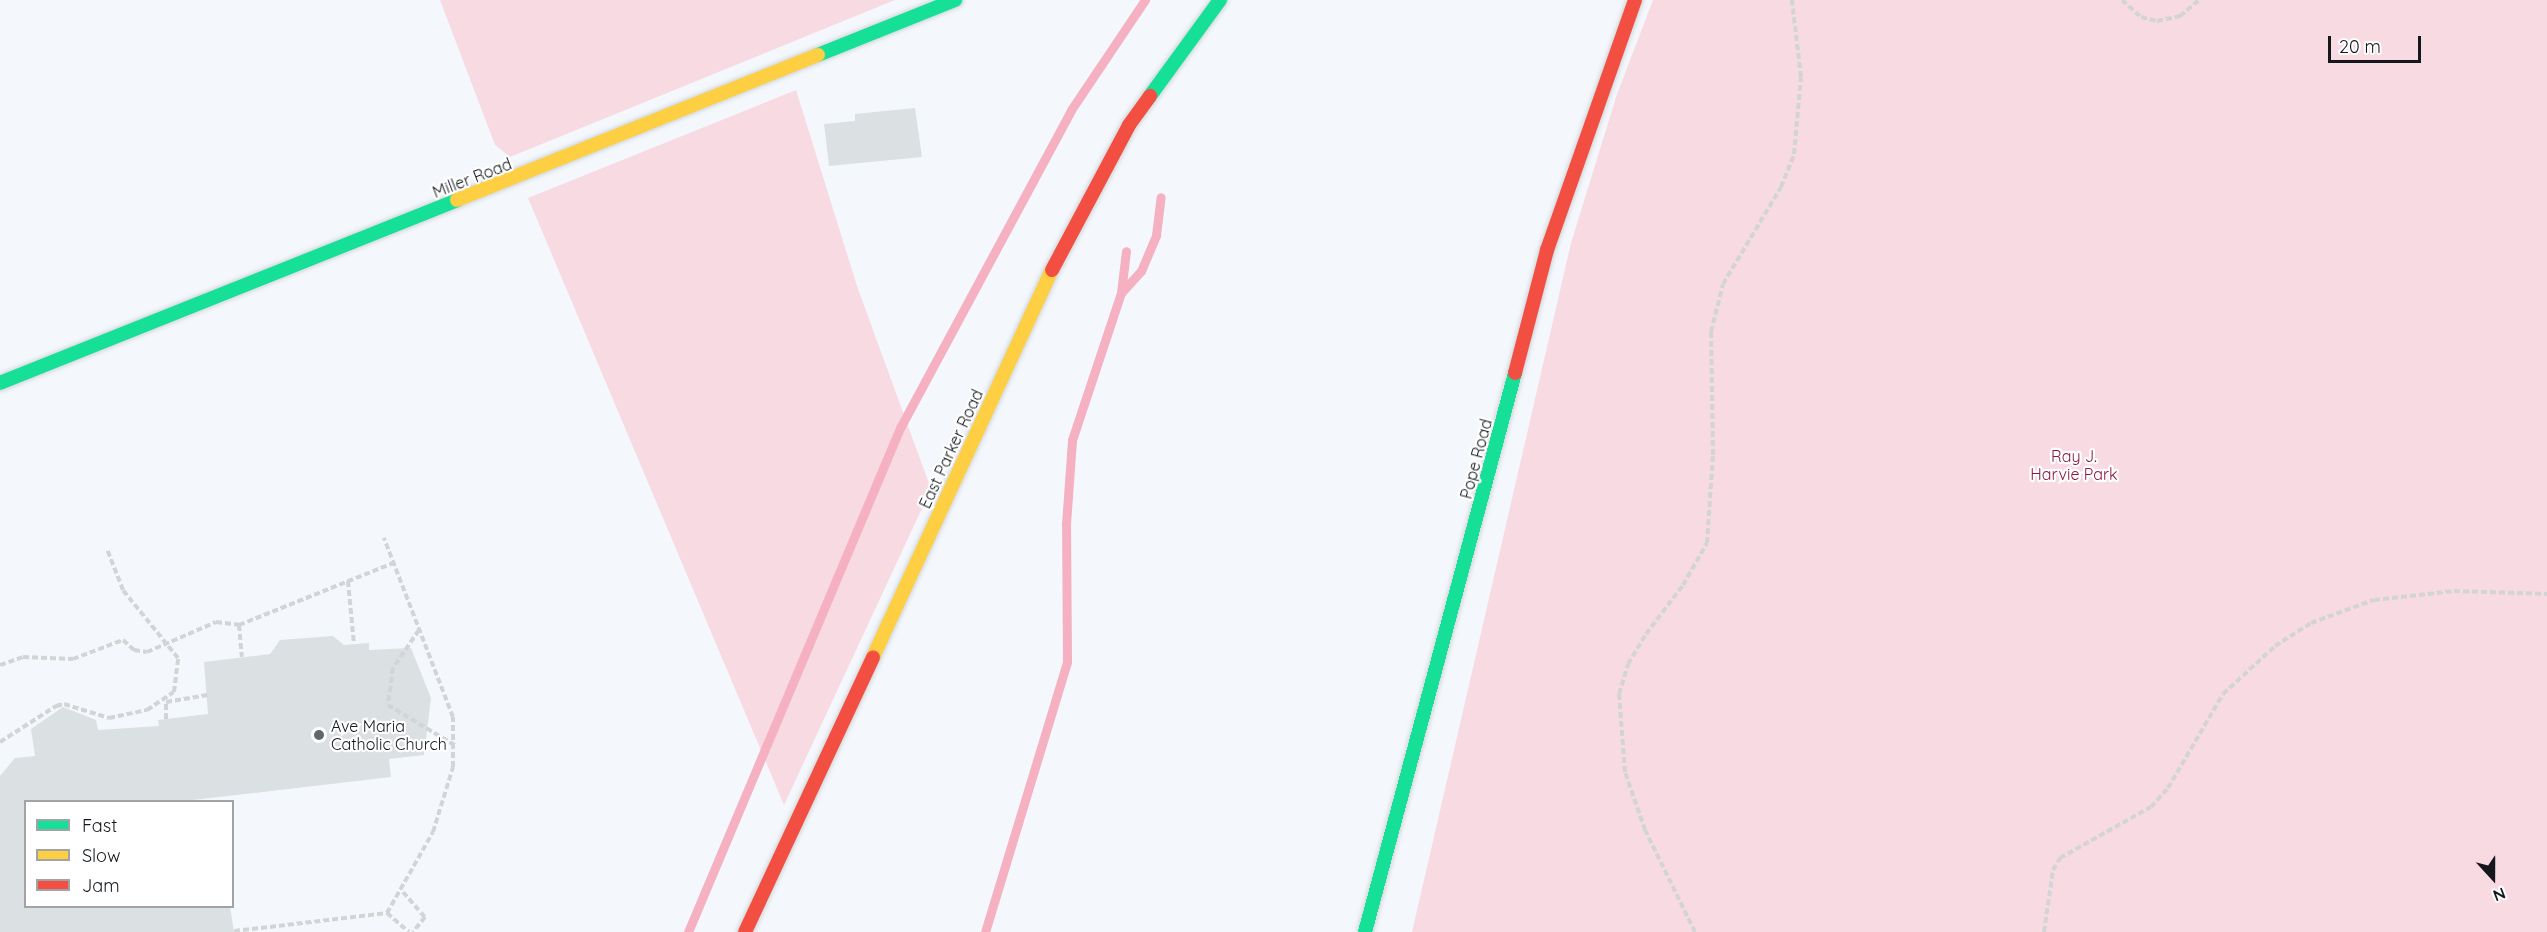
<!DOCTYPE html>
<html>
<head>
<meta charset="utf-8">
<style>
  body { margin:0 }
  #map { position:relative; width:2547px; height:932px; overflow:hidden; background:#f4f8fc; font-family:Quicksand,sans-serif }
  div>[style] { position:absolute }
  .green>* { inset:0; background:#f8dae2 }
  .stream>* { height:9px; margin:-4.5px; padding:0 4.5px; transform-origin:4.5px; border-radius:4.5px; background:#f5b1c1 }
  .building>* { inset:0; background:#dbe0e3 }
  .path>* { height:4px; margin-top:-2px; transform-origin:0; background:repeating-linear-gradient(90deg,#d3d4d5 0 6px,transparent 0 9px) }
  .roads { filter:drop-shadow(0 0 2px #d1d6d9) drop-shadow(0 0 2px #d1d6d9) }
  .fast>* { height:14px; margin:-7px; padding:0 7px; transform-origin:7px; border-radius:7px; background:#16e098 }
  .slow>* { height:14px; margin:-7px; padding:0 7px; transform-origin:7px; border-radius:7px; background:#ffcf43 }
  .jam>* { height:14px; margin:-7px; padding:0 7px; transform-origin:7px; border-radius:7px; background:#f24e42 }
  .dots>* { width:16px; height:16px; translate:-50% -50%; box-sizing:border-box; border:3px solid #fff; border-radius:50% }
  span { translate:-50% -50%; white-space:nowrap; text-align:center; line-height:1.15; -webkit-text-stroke:4.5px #fff; paint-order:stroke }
  .street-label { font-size:16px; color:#14181c }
  .park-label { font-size:16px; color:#8a173f }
  .poi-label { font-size:16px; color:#14181c }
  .left { translate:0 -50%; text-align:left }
  .legend { position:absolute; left:24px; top:800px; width:210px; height:108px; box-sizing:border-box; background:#fff; border:2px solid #a1a3a4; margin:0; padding:8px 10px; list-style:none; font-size:18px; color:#14181c }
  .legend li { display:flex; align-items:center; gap:12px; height:30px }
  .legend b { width:30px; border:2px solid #a1a3a4 }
  .north { position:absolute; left:2463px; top:848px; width:60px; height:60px; -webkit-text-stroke:4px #fff; paint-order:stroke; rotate:159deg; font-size:16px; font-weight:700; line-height:24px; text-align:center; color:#14181c }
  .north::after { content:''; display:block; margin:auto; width:21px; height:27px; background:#14181c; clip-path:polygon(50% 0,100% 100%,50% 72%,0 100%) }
  .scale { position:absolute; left:2328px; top:36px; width:93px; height:27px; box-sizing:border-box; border:3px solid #14181c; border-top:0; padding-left:8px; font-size:18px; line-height:21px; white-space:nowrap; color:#14181c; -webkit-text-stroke:4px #fff; paint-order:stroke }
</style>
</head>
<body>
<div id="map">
  <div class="green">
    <i style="clip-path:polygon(440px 0,895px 0,510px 157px,495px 145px)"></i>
    <i style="clip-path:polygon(1653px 0,2547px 0,2547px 932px,1412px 932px,1571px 243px,1617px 94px)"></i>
    <i style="clip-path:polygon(796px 90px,857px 286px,931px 489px,784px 805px,528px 198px)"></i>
  </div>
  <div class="stream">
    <i style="left:1121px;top:293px;width:30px;rotate:-48deg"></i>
    <i style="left:1141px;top:271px;width:39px;rotate:-67deg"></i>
    <i style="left:1156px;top:235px;width:38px;rotate:-83deg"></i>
    <i style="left:688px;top:932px;width:547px;rotate:-67.19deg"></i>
    <i style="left:900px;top:428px;width:361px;rotate:-61.7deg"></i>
    <i style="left:1071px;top:110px;width:133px;rotate:-56.1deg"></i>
    <i style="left:985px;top:932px;width:282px;rotate:-73.1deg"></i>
    <i style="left:1067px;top:662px;width:138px;rotate:-90.4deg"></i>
    <i style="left:1066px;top:524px;width:84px;rotate:-85.9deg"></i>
    <i style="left:1072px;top:440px;width:155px;rotate:-71.6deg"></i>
    <i style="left:1121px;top:293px;width:42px;rotate:-83.2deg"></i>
  </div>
  <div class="building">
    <i style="clip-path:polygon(915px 108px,922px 157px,829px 166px,824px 124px,855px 121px,855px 114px)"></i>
    <i style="clip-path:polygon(333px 636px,344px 645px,369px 643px,369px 650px,411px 648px,431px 698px,424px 755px,389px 759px,391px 777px,184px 801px,26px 801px,26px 906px,230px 906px,234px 932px,0 932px,0 776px,15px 758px,35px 756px,31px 729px,63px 707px,96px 720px,98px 730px,159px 726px,158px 720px,208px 714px,204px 662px,270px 654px,280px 640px)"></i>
  </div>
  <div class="path">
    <i style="left:2122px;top:0;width:25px;rotate:42deg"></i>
    <i style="left:2141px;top:17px;width:16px;rotate:14deg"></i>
    <i style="left:2157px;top:21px;width:24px;rotate:-12deg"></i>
    <i style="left:2180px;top:16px;width:25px;rotate:-40deg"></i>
    <i style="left:348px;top:581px;width:63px;rotate:84.6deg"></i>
    <i style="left:239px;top:625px;width:32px;rotate:85deg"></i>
    <i style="left:419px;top:630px;width:46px;rotate:124.4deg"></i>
    <i style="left:393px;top:668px;width:37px;rotate:98deg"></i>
    <i style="left:388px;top:705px;width:79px;rotate:31.1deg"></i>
    <i style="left:0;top:665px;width:24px;rotate:-19deg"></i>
    <i style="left:23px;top:657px;width:50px;rotate:2.3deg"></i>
    <i style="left:73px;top:659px;width:53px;rotate:-20.8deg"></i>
    <i style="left:123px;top:640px;width:15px;rotate:42deg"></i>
    <i style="left:134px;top:650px;width:13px;rotate:9deg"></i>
    <i style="left:147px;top:652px;width:75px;rotate:-23.5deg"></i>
    <i style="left:216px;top:622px;width:23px;rotate:7deg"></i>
    <i style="left:239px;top:625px;width:166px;rotate:-21.9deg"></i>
    <i style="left:166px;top:719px;width:17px;rotate:-90deg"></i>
    <i style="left:166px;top:702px;width:42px;rotate:-9.7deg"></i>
    <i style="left:0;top:742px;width:67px;rotate:-32.7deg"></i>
    <i style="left:56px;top:706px;width:8px;rotate:-14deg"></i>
    <i style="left:64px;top:704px;width:47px;rotate:17.3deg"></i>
    <i style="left:109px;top:718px;width:39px;rotate:-12deg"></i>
    <i style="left:147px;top:710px;width:32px;rotate:-34deg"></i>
    <i style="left:174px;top:692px;width:34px;rotate:-83deg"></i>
    <i style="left:178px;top:658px;width:87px;rotate:-129deg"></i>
    <i style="left:123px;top:590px;width:44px;rotate:-111.3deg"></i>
    <i style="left:403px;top:892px;width:33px;rotate:49deg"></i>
    <i style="left:425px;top:917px;width:19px;rotate:129deg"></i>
    <i style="left:387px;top:913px;width:29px;rotate:41deg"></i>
    <i style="left:234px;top:931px;width:154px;rotate:-6.7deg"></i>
    <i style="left:387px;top:913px;width:93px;rotate:-60.4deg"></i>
    <i style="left:433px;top:832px;width:68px;rotate:-72.9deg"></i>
    <i style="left:453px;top:767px;width:50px;rotate:-90deg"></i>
    <i style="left:453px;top:717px;width:192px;rotate:-111.1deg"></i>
    <i style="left:1695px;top:932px;width:114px;rotate:-116.1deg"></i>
    <i style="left:1645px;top:830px;width:61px;rotate:-109deg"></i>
    <i style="left:1625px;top:772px;width:78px;rotate:-94.4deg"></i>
    <i style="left:1619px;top:694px;width:31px;rotate:-73deg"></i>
    <i style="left:1628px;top:664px;width:35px;rotate:-59deg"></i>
    <i style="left:1646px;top:634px;width:61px;rotate:-52.9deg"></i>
    <i style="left:1683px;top:585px;width:48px;rotate:-60.3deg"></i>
    <i style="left:1707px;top:543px;width:88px;rotate:-86.1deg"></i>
    <i style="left:1713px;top:455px;width:123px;rotate:-90.9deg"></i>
    <i style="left:1711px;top:332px;width:49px;rotate:-76deg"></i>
    <i style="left:1723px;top:284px;width:113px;rotate:-59.1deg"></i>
    <i style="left:1781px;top:187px;width:35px;rotate:-68deg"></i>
    <i style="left:1794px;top:154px;width:77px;rotate:-84.8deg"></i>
    <i style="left:1801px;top:77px;width:78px;rotate:-96.7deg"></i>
    <i style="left:2044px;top:932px;width:63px;rotate:-81.7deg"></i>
    <i style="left:2053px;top:870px;width:14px;rotate:-60deg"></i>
    <i style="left:2060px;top:858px;width:104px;rotate:-29.3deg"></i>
    <i style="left:2151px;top:807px;width:25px;rotate:-48deg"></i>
    <i style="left:2168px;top:788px;width:109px;rotate:-59.7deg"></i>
    <i style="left:2223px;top:694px;width:71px;rotate:-42.7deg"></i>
    <i style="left:2275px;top:646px;width:43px;rotate:-32.6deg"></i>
    <i style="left:2311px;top:623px;width:67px;rotate:-20.1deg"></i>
    <i style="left:2374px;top:600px;width:81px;rotate:-6.4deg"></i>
    <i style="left:2454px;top:591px;width:93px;rotate:1.8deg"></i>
  </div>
  <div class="roads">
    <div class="fast">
      <i style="left:818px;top:55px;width:148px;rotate:-21.9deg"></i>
      <i style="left:1150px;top:96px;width:119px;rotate:-53.9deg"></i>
      <i style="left:0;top:383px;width:492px;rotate:-21.8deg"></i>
      <i style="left:1365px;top:932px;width:579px;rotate:-74.98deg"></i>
    </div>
    <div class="slow">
      <i style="left:457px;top:200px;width:389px;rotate:-21.9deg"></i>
      <i style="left:873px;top:657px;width:426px;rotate:-65.2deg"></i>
    </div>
    <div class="jam">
      <i style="left:1052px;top:270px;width:164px;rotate:-62deg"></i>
      <i style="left:1129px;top:125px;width:36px;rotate:-54deg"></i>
      <i style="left:1515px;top:373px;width:127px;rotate:-75.4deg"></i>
      <i style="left:1547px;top:250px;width:265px;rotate:-70.6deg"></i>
      <i style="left:745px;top:932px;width:303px;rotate:-65deg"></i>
    </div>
  </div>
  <div class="dots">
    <i style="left:319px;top:735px;background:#62666a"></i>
  </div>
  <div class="street-label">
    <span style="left:472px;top:178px;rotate:-21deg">Miller Road</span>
    <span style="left:951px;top:449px;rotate:-65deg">East Parker Road</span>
    <span style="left:1476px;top:459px;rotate:-75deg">Pope Road</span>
  </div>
  <div class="park-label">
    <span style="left:2074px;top:465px">Ray J.<br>Harvie Park</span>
  </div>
  <div class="poi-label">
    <span class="left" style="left:331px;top:735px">Ave Maria<br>Catholic Church</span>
  </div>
  <ul class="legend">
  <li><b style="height:8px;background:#16e098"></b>Fast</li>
  <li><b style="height:8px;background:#ffcf43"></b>Slow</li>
  <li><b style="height:8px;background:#f24e42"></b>Jam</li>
  </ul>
  <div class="north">N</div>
  <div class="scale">20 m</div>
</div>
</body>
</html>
